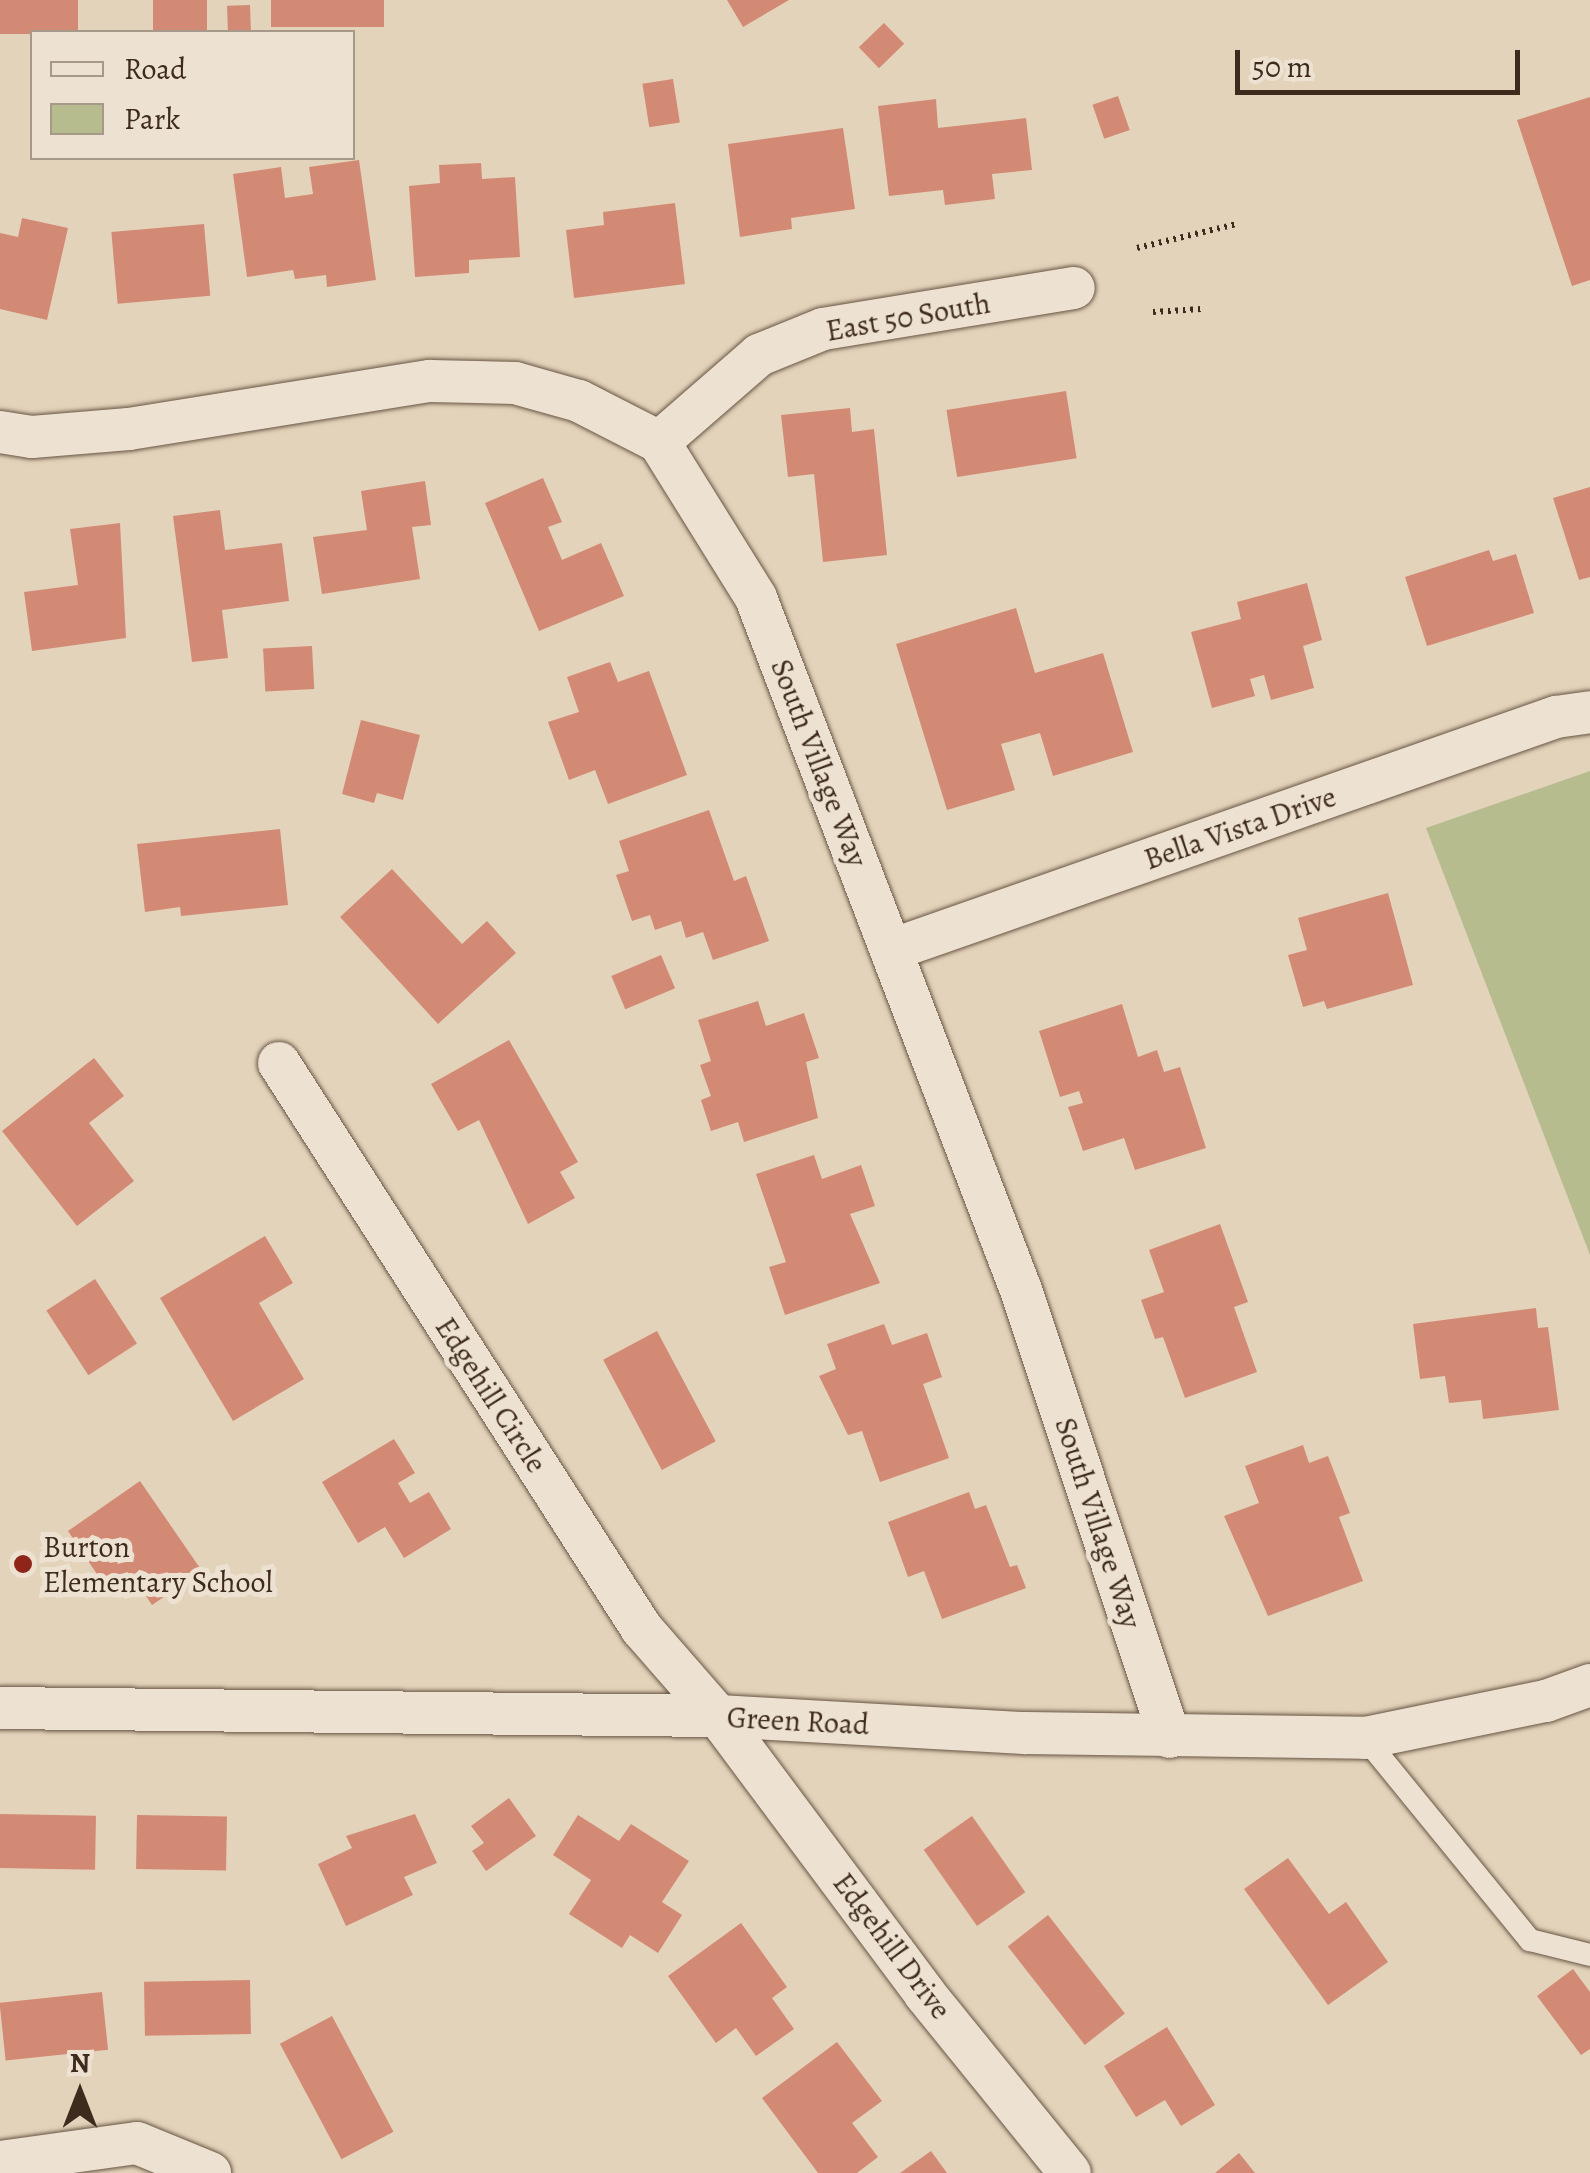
<!DOCTYPE html>
<html>
<head>
<meta charset="utf-8">
<style>
  body { margin:0 }
  #map { position:relative; width:1590px; height:2173px; overflow:hidden; background:#e3d3ba; font-family:Alegreya,serif }
  div>[style] { position:absolute }
  .green>* { inset:0; background:#b6bc8e }
  .building>* { inset:0; background:#d38a75; transform-origin:0 0 }
  .path>* { height:6px; margin-top:-3px; transform-origin:0; background:repeating-linear-gradient(90deg,#3f2b1d 0 2.5px,transparent 0 7.5px) }
  .roads { filter:drop-shadow(0 0 2px #685544) drop-shadow(0 0 2px #685544) }
  .lane>* { height:22px; margin:-11px; padding:0 11px; transform-origin:11px; border-radius:11px; background:#ede2d2 }
  .street>* { height:42px; margin:-21px; padding:0 21px; transform-origin:21px; border-radius:21px; background:#ede2d2 }
  .dots>* { width:28px; height:28px; translate:-50% -50%; box-sizing:border-box; border:5px solid #ede2d2; border-radius:50% }
  span { translate:-50% -50%; white-space:nowrap; text-align:center; line-height:1.15; -webkit-text-stroke:10px #ede2d2; paint-order:stroke }
  .street-label { font-size:30px; color:#3f2b1d }
  .poi-label { font-size:30px; color:#3f2b1d }
  .left { translate:0 -50%; text-align:left }
  .legend { position:absolute; left:30px; top:30px; width:325px; height:130px; box-sizing:border-box; background:#ede2d2; border:2px solid #a7998a; margin:0; padding:12px 18px; list-style:none; font-size:30px; color:#3f2b1d }
  .legend li { display:flex; align-items:center; gap:20px; height:50px }
  .legend b { width:50px; border:2px solid #a7998a }
  .north { position:absolute; left:30px; top:2043px; width:100px; height:100px; -webkit-text-stroke:8px #ede2d2; paint-order:stroke; rotate:0deg; font-size:28px; font-weight:700; line-height:40px; text-align:center; color:#3f2b1d }
  .north::after { content:''; display:block; margin:auto; width:35px; height:45px; background:#3f2b1d; clip-path:polygon(50% 0,100% 100%,50% 72%,0 100%) }
  .scale { position:absolute; left:1235px; top:50px; width:285px; height:45px; box-sizing:border-box; border:5px solid #3f2b1d; border-top:0; padding-left:12px; font-size:30px; line-height:35px; white-space:nowrap; color:#3f2b1d; -webkit-text-stroke:8px #ede2d2; paint-order:stroke }
</style>
</head>
<body>
<div id="map">
  <div class="green">
    <i style="clip-path:polygon(1590px 771px,1590px 1255px,1426px 828px)"></i>
  </div>
  <div class="building">
    <i style="left:0;top:0;width:78px;height:34px"></i>
    <i style="left:153px;top:0;width:54px;height:32px"></i>
    <i style="left:271px;top:0;width:113px;height:27px"></i>
    <i style="clip-path:polygon(727px 0,789px 0,743px 27px)"></i>
    <i style="left:250px;top:5px;width:27px;height:23px;rotate:88deg"></i>
    <i style="left:884px;top:23px;width:29px;height:35px;rotate:46deg"></i>
    <i style="left:673px;top:79px;width:44px;height:31px;rotate:81deg"></i>
    <i style="left:1118px;top:96px;width:36px;height:27px;rotate:71deg"></i>
    <i style="clip-path:polygon(1590px 97px,1590px 280px,1572px 286px,1517px 120px)"></i>
    <i style="clip-path:polygon(936px 99px,938px 128px,1026px 118px,1032px 170px,992px 174px,995px 199px,945px 205px,943px 190px,889px 196px,878px 106px)"></i>
    <i style="clip-path:polygon(843px 128px,855px 209px,791px 218px,792px 229px,740px 237px,728px 144px)"></i>
    <i style="clip-path:polygon(359px 160px,376px 280px,327px 287px,326px 275px,295px 279px,293px 270px,247px 277px,233px 174px,281px 167px,285px 198px,313px 194px,309px 167px)"></i>
    <i style="clip-path:polygon(481px 163px,482px 179px,515px 177px,520px 257px,469px 260px,469px 273px,415px 277px,409px 186px,440px 183px,439px 165px)"></i>
    <i style="clip-path:polygon(675px 203px,685px 284px,574px 298px,566px 230px,604px 225px,603px 212px)"></i>
    <i style="clip-path:polygon(22px 218px,68px 228px,47px 320px,0 309px,0 233px,18px 237px)"></i>
    <i style="left:204px;top:224px;width:72px;height:93px;rotate:85deg"></i>
    <i style="left:1066px;top:391px;width:68px;height:121px;rotate:81deg"></i>
    <i style="clip-path:polygon(850px 408px,852px 432px,874px 429px,887px 555px,823px 562px,814px 474px,788px 477px,781px 415px)"></i>
    <i style="clip-path:polygon(543px 478px,562px 522px,548px 527px,562px 560px,601px 543px,624px 596px,539px 631px,485px 503px)"></i>
    <i style="clip-path:polygon(425px 481px,431px 525px,412px 527px,420px 579px,322px 594px,313px 537px,367px 530px,361px 491px)"></i>
    <i style="clip-path:polygon(1590px 487px,1590px 577px,1579px 580px,1553px 498px)"></i>
    <i style="clip-path:polygon(220px 510px,225px 550px,282px 543px,289px 601px,222px 610px,228px 658px,192px 662px,173px 516px)"></i>
    <i style="clip-path:polygon(120px 523px,126px 638px,32px 651px,24px 592px,78px 585px,70px 529px)"></i>
    <i style="clip-path:polygon(1489px 550px,1493px 561px,1516px 554px,1534px 613px,1427px 646px,1405px 577px)"></i>
    <i style="clip-path:polygon(1307px 583px,1322px 640px,1303px 646px,1314px 688px,1271px 700px,1264px 675px,1250px 679px,1255px 696px,1212px 708px,1191px 632px,1241px 619px,1237px 602px)"></i>
    <i style="clip-path:polygon(1016px 608px,1035px 673px,1103px 653px,1133px 752px,1053px 776px,1040px 733px,1001px 744px,1015px 790px,947px 810px,896px 644px)"></i>
    <i style="left:312px;top:646px;width:43px;height:49px;rotate:87deg"></i>
    <i style="clip-path:polygon(610px 662px,618px 682px,649px 671px,687px 775px,608px 804px,595px 770px,569px 780px,548px 722px,579px 712px,567px 677px)"></i>
    <i style="clip-path:polygon(361px 720px,420px 735px,403px 800px,377px 793px,374px 803px,342px 794px)"></i>
    <i style="clip-path:polygon(709px 810px,734px 881px,746px 876px,769px 941px,713px 960px,703px 932px,686px 938px,681px 921px,655px 930px,650px 915px,632px 921px,616px 875px,629px 871px,619px 841px)"></i>
    <i style="clip-path:polygon(280px 829px,288px 905px,181px 916px,180px 907px,145px 912px,137px 844px)"></i>
    <i style="clip-path:polygon(392px 869px,462px 944px,487px 921px,516px 953px,438px 1024px,340px 917px)"></i>
    <i style="clip-path:polygon(1388px 893px,1413px 985px,1327px 1009px,1324px 1001px,1303px 1007px,1288px 955px,1307px 950px,1298px 918px)"></i>
    <i style="left:661px;top:955px;width:36px;height:54px;rotate:67deg"></i>
    <i style="clip-path:polygon(758px 1001px,766px 1026px,804px 1013px,819px 1058px,806px 1062px,818px 1118px,744px 1142px,738px 1122px,711px 1131px,701px 1100px,711px 1096px,700px 1065px,711px 1061px,698px 1020px)"></i>
    <i style="clip-path:polygon(1122px 1004px,1138px 1057px,1157px 1050px,1164px 1072px,1180px 1067px,1206px 1148px,1135px 1170px,1124px 1138px,1083px 1151px,1068px 1107px,1083px 1103px,1079px 1091px,1060px 1097px,1039px 1031px)"></i>
    <i style="clip-path:polygon(509px 1040px,578px 1162px,560px 1172px,575px 1198px,528px 1224px,479px 1120px,458px 1131px,431px 1084px)"></i>
    <i style="clip-path:polygon(94px 1058px,124px 1096px,89px 1123px,134px 1181px,77px 1226px,2px 1131px)"></i>
    <i style="clip-path:polygon(814px 1155px,822px 1179px,861px 1165px,875px 1206px,850px 1214px,880px 1283px,785px 1315px,769px 1267px,786px 1262px,756px 1174px)"></i>
    <i style="clip-path:polygon(1220px 1224px,1248px 1302px,1234px 1307px,1257px 1372px,1185px 1398px,1163px 1337px,1155px 1339px,1141px 1300px,1164px 1292px,1149px 1250px)"></i>
    <i style="clip-path:polygon(265px 1236px,293px 1283px,259px 1303px,304px 1379px,233px 1421px,160px 1298px)"></i>
    <i style="left:95px;top:1279px;width:77px;height:58px;rotate:57deg"></i>
    <i style="clip-path:polygon(1536px 1308px,1538px 1328px,1548px 1327px,1559px 1410px,1483px 1419px,1481px 1400px,1449px 1403px,1445px 1376px,1420px 1379px,1413px 1324px)"></i>
    <i style="clip-path:polygon(884px 1324px,892px 1345px,927px 1333px,942px 1377px,923px 1384px,949px 1458px,880px 1482px,862px 1431px,848px 1435px,819px 1376px,836px 1369px,827px 1344px)"></i>
    <i style="left:657px;top:1331px;width:125px;height:61px;rotate:62deg"></i>
    <i style="clip-path:polygon(394px 1439px,415px 1473px,398px 1483px,410px 1503px,429px 1492px,451px 1529px,404px 1558px,385px 1527px,358px 1543px,322px 1482px)"></i>
    <i style="clip-path:polygon(1303px 1445px,1309px 1463px,1328px 1456px,1350px 1513px,1339px 1517px,1363px 1581px,1268px 1616px,1224px 1516px,1259px 1503px,1245px 1466px)"></i>
    <i style="clip-path:polygon(140px 1481px,202px 1571px,152px 1605px,134px 1578px,111px 1595px,68px 1531px)"></i>
    <i style="clip-path:polygon(969px 1492px,975px 1509px,986px 1505px,1010px 1567px,1017px 1565px,1026px 1588px,942px 1619px,924px 1571px,908px 1577px,888px 1522px)"></i>
    <i style="clip-path:polygon(509px 1798px,536px 1836px,486px 1871px,472px 1851px,484px 1843px,471px 1826px)"></i>
    <i style="left:0;top:1814px;width:96px;height:54px;rotate:1deg"></i>
    <i style="clip-path:polygon(415px 1814px,437px 1863px,404px 1877px,413px 1895px,346px 1926px,318px 1864px,352px 1848px,346px 1836px)"></i>
    <i style="left:137px;top:1815px;width:90px;height:54px;rotate:1deg"></i>
    <i style="clip-path:polygon(578px 1815px,619px 1841px,631px 1824px,689px 1861px,662px 1902px,682px 1915px,658px 1953px,630px 1935px,622px 1948px,569px 1914px,591px 1880px,553px 1855px)"></i>
    <i style="left:972px;top:1816px;width:93px;height:59px;rotate:55deg"></i>
    <i style="clip-path:polygon(1288px 1858px,1329px 1914px,1346px 1902px,1388px 1962px,1328px 2005px,1244px 1889px)"></i>
    <i style="left:1048px;top:1915px;width:125px;height:51px;rotate:52deg"></i>
    <i style="clip-path:polygon(741px 1923px,787px 1987px,772px 1998px,794px 2029px,756px 2056px,736px 2028px,716px 2043px,668px 1976px)"></i>
    <i style="clip-path:polygon(1573px 1969px,1590px 1992px,1590px 2049px,1581px 2055px,1537px 1996px)"></i>
    <i style="left:250px;top:1980px;width:54px;height:106px;rotate:89deg"></i>
    <i style="left:102px;top:1992px;width:58px;height:103px;rotate:84deg"></i>
    <i style="left:332px;top:2016px;width:131px;height:59px;rotate:62deg"></i>
    <i style="clip-path:polygon(1167px 2027px,1215px 2105px,1181px 2126px,1165px 2100px,1136px 2117px,1104px 2066px)"></i>
    <i style="clip-path:polygon(837px 2042px,882px 2101px,852px 2123px,878px 2157px,857px 2173px,818px 2173px,762px 2098px)"></i>
    <i style="clip-path:polygon(931px 2151px,947px 2173px,900px 2173px)"></i>
    <i style="clip-path:polygon(1239px 2153px,1255px 2173px,1215px 2173px)"></i>
  </div>
  <div class="path">
    <i style="left:1137px;top:248px;width:103px;rotate:-13.5deg"></i>
    <i style="left:1153px;top:312px;width:48px;rotate:-3.6deg"></i>
  </div>
  <div class="roads">
    <div class="lane">
      <i style="left:1365px;top:1738px;width:261px;rotate:50.8deg"></i>
      <i style="left:1530px;top:1940px;width:62px;rotate:14deg"></i>
    </div>
    <div class="street">
      <i style="left:0;top:432px;width:32px;rotate:9deg"></i>
      <i style="left:32px;top:437px;width:97px;rotate:-4.7deg"></i>
      <i style="left:129px;top:429px;width:305px;rotate:-9.1deg"></i>
      <i style="left:430px;top:381px;width:85px;rotate:1.3deg"></i>
      <i style="left:515px;top:383px;width:66px;rotate:15.7deg"></i>
      <i style="left:579px;top:401px;width:90px;rotate:27.1deg"></i>
      <i style="left:659px;top:442px;width:184px;rotate:58.1deg"></i>
      <i style="left:756px;top:598px;width:741px;rotate:69.05deg"></i>
      <i style="left:1021px;top:1290px;width:471px;rotate:71.6deg"></i>
      <i style="left:659px;top:442px;width:133px;rotate:-41deg"></i>
      <i style="left:759px;top:355px;width:69px;rotate:-22.1deg"></i>
      <i style="left:823px;top:329px;width:254px;rotate:-9.3deg"></i>
      <i style="left:891px;top:950px;width:705px;rotate:-19.31deg"></i>
      <i style="left:1556px;top:717px;width:34px;rotate:-8deg"></i>
      <i style="left:279px;top:1063px;width:672px;rotate:57.33deg"></i>
      <i style="left:642px;top:1629px;width:116px;rotate:48.9deg"></i>
      <i style="left:718px;top:1716px;width:347px;rotate:53.3deg"></i>
      <i style="left:925px;top:1994px;width:230px;rotate:51deg"></i>
      <i style="left:0;top:1708px;width:718px;rotate:0.64deg"></i>
      <i style="left:718px;top:1716px;width:307px;rotate:3.2deg"></i>
      <i style="left:1025px;top:1733px;width:340px;rotate:0.8deg"></i>
      <i style="left:1365px;top:1738px;width:185px;rotate:-11.6deg"></i>
      <i style="left:1546px;top:1701px;width:47px;rotate:-20deg"></i>
      <i style="left:0;top:2162px;width:138px;rotate:-7.9deg"></i>
      <i style="left:137px;top:2143px;width:79px;rotate:22.3deg"></i>
    </div>
  </div>
  <div class="dots">
    <i style="left:23px;top:1564px;background:#8f2418"></i>
  </div>
  <div class="street-label">
    <span style="left:908px;top:317px;rotate:-10deg">East 50 South</span>
    <span style="left:819px;top:763px;rotate:69deg">South Village Way</span>
    <span style="left:1240px;top:828px;rotate:-19deg">Bella Vista Drive</span>
    <span style="left:491px;top:1395px;rotate:57deg">Edgehill Circle</span>
    <span style="left:1098px;top:1523px;rotate:72deg">South Village Way</span>
    <span style="left:798px;top:1721px;rotate:3deg">Green Road</span>
    <span style="left:892px;top:1946px;rotate:53deg">Edgehill Drive</span>
  </div>
  <div class="poi-label">
    <span class="left" style="left:43px;top:1564px">Burton<br>Elementary School</span>
  </div>
  <ul class="legend">
  <li><b style="height:12px;background:#ede2d2"></b>Road</li>
  <li><b style="height:28px;background:#b6bc8e"></b>Park</li>
  </ul>
  <div class="north">N</div>
  <div class="scale">50 m</div>
</div>
</body>
</html>
